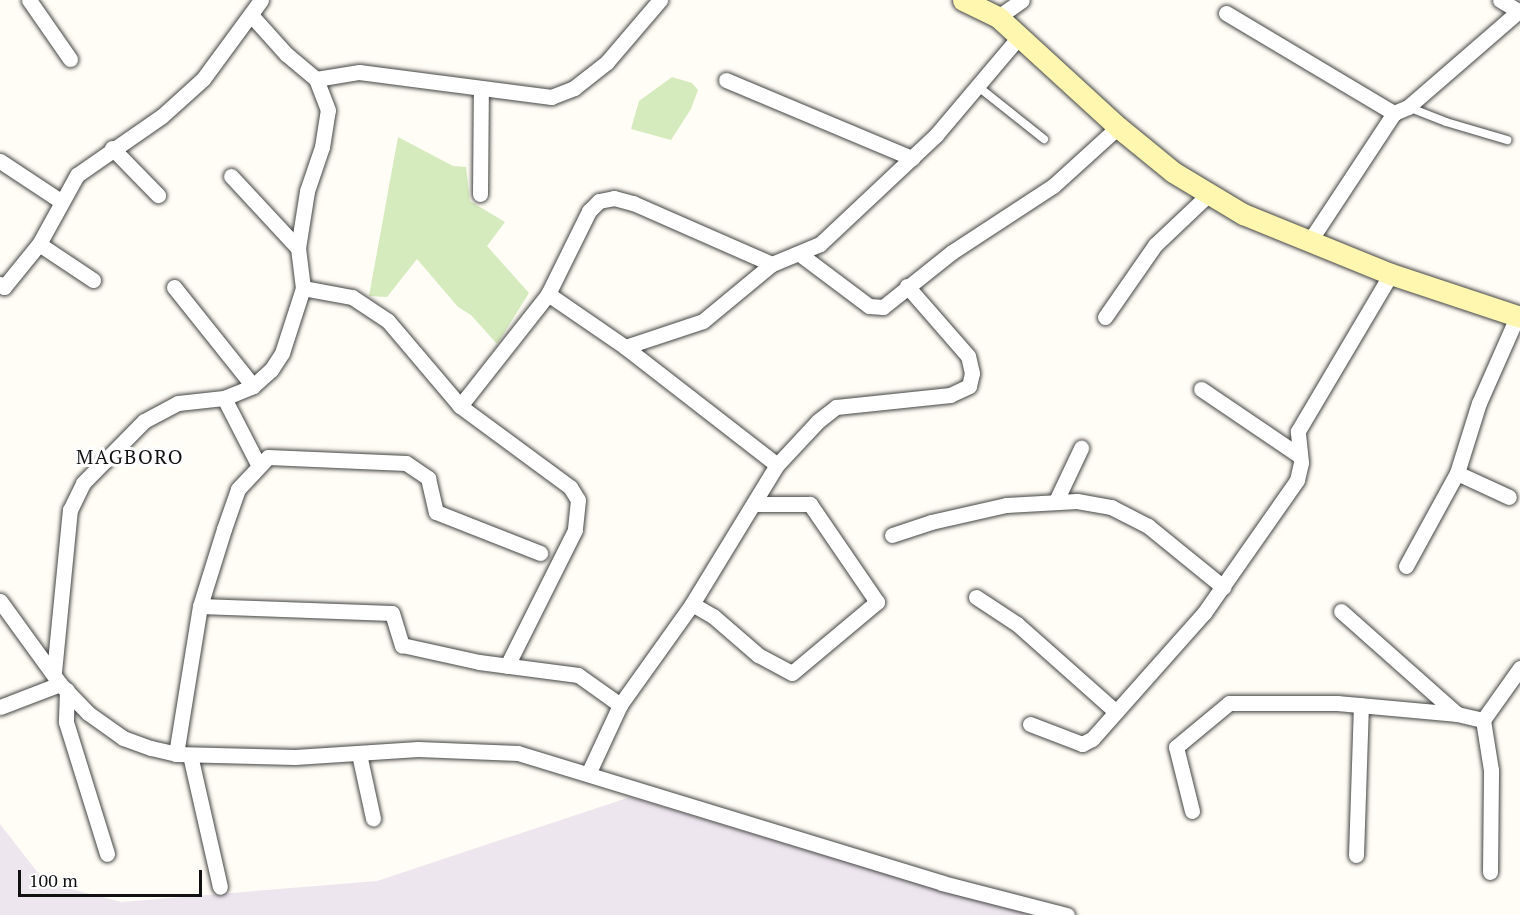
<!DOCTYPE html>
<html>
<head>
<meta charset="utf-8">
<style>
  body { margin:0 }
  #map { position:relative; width:1520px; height:915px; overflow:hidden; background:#fffdf5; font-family:"PT Serif",serif }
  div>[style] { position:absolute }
  .industrial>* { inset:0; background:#eee6ef }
  .green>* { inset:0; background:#d5ebbd }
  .roads { filter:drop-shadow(0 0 2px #444) drop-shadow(0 0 2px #444) }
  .lane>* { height:8px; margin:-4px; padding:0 4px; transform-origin:4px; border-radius:4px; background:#fff }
  .street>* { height:15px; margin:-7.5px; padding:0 7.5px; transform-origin:7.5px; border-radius:7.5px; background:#fff }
  .secondary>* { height:21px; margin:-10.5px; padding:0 10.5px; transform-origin:10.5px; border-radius:10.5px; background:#fff6b0 }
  span { translate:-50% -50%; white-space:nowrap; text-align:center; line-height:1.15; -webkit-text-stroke:6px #fff; paint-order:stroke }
  .quarter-label { font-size:20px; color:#111; letter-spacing:1.5px }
  .scale { position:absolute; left:18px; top:870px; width:184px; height:27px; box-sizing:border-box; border:3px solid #111; border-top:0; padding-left:8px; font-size:18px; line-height:21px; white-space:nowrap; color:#111; -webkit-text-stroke:4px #fff; paint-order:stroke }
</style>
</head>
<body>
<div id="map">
  <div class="industrial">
    <i style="clip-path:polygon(630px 797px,819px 854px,1052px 915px,0 915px,0 824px,45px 882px,121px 902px,377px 881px)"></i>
  </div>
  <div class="green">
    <i style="clip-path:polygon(672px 77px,692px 83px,698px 90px,691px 109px,671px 140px,631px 129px,639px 101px)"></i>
    <i style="clip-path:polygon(398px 137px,453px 166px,466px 167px,470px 201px,505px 222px,487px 246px,529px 293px,497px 344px,471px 315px,458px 307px,417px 259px,387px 297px,369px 296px)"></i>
  </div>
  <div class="roads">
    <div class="lane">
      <i style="left:976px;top:85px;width:87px;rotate:38.5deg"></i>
      <i style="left:1408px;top:107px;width:41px;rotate:21.5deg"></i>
      <i style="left:1446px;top:122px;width:64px;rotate:16.4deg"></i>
    </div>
    <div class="street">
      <i style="left:29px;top:0;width:72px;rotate:55.2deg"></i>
      <i style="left:1500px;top:0;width:21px;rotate:31deg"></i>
      <i style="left:1226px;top:13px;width:196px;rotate:30.8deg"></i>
      <i style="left:998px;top:17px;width:29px;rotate:-35deg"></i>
      <i style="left:316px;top:79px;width:44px;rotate:-9.2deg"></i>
      <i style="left:359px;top:72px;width:194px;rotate:7.4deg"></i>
      <i style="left:551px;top:97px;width:25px;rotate:-21deg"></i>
      <i style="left:574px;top:88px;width:42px;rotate:-38.2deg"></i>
      <i style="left:607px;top:62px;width:82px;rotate:-49.5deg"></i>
      <i style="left:726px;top:80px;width:202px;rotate:22.8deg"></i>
      <i style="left:112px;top:148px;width:66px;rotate:45.6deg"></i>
      <i style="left:0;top:161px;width:74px;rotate:33.5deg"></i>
      <i style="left:231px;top:176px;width:98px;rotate:47.1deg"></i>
      <i style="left:480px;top:194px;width:105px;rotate:-89.5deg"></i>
      <i style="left:1309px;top:242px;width:154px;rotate:-56.6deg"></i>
      <i style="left:1394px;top:113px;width:15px;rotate:-23deg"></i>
      <i style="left:1408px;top:107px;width:148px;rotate:-40.9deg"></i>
      <i style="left:39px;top:244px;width:65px;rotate:33.7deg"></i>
      <i style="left:801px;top:255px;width:85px;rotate:36.9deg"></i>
      <i style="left:869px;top:306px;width:14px;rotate:4deg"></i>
      <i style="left:883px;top:307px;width:88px;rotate:-38.6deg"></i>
      <i style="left:952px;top:252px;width:121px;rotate:-33.2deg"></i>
      <i style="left:1053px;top:186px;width:88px;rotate:-42.2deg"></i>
      <i style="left:0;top:284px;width:5px;rotate:37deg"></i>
      <i style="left:4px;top:287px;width:55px;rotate:-50.9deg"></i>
      <i style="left:39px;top:244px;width:79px;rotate:-61.2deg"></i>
      <i style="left:77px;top:175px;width:103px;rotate:-34.8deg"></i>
      <i style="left:162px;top:116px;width:55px;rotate:-42.1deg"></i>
      <i style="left:203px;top:79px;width:98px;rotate:-53.7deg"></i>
      <i style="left:174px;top:287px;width:127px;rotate:51.4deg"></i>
      <i style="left:303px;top:288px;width:50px;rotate:10.4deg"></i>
      <i style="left:352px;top:297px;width:43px;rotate:33.7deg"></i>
      <i style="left:388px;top:321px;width:111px;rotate:49.7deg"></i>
      <i style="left:460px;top:406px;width:137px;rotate:36.4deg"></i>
      <i style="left:570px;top:487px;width:15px;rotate:58deg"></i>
      <i style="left:578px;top:500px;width:30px;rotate:96deg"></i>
      <i style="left:575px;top:530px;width:152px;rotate:116.6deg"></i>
      <i style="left:548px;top:294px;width:93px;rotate:34.5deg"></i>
      <i style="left:625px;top:347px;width:82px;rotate:-18.4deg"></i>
      <i style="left:703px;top:321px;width:89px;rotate:-39.6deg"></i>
      <i style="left:772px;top:264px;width:52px;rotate:-22.6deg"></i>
      <i style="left:820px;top:244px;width:159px;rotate:-43.2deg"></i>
      <i style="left:936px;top:135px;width:127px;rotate:-49.8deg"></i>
      <i style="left:1105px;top:317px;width:88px;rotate:-55.2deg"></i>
      <i style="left:1155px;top:245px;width:74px;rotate:-43.4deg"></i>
      <i style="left:625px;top:347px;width:192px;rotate:37.8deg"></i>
      <i style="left:1201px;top:389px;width:116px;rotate:34.1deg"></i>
      <i style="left:224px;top:398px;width:76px;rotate:62.8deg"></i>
      <i style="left:460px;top:406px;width:142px;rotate:-51.8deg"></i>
      <i style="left:548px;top:294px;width:93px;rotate:-63.7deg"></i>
      <i style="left:589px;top:211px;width:14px;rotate:-45deg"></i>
      <i style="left:599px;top:201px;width:15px;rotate:-11deg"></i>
      <i style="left:614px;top:198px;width:20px;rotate:15deg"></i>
      <i style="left:633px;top:203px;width:152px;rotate:23.7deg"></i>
      <i style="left:1457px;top:473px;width:57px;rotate:24.8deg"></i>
      <i style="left:1056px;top:501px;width:59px;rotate:-64.7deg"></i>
      <i style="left:892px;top:535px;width:41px;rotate:-18.4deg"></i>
      <i style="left:931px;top:522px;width:77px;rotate:-12.8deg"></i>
      <i style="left:1006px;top:505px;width:71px;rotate:-3.2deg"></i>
      <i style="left:1077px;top:501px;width:35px;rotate:10deg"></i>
      <i style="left:1111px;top:507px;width:42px;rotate:27.2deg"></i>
      <i style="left:1148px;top:526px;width:97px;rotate:39.1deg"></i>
      <i style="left:1406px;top:566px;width:106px;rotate:-61.3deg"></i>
      <i style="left:1457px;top:473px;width:73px;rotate:-72.6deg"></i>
      <i style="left:1479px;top:403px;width:94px;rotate:-66.2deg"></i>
      <i style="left:976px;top:597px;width:49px;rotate:33.4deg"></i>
      <i style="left:1017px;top:624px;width:132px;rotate:41.6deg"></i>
      <i style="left:0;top:601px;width:102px;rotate:54.1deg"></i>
      <i style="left:60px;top:684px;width:40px;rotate:46deg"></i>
      <i style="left:88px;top:713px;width:43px;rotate:35.5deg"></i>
      <i style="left:123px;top:738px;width:30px;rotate:20deg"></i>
      <i style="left:151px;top:748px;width:26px;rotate:13deg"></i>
      <i style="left:176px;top:754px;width:119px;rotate:1.4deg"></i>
      <i style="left:295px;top:757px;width:123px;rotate:-3.7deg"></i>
      <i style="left:418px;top:749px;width:100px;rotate:2.3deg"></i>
      <i style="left:518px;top:753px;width:443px;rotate:17deg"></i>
      <i style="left:942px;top:883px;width:129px;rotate:14.4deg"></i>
      <i style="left:692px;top:604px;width:24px;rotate:30deg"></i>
      <i style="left:713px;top:616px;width:60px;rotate:40.9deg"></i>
      <i style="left:758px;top:655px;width:38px;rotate:28deg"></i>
      <i style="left:792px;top:673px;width:111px;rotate:-39.9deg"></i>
      <i style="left:877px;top:602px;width:119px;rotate:-124.4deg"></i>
      <i style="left:810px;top:504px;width:54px;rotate:180deg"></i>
      <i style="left:200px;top:606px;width:192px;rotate:2.1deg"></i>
      <i style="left:392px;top:613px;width:34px;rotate:73deg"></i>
      <i style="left:402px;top:645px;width:79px;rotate:12.4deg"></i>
      <i style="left:479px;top:662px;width:100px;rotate:7.5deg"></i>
      <i style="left:578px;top:675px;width:52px;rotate:35.5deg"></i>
      <i style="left:1341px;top:611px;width:155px;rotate:41.6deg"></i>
      <i style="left:54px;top:672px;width:163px;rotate:-84.4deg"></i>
      <i style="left:70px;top:510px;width:30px;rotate:-64deg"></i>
      <i style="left:83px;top:483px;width:87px;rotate:-45.5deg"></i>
      <i style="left:144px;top:421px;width:38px;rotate:-28deg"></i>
      <i style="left:178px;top:403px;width:46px;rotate:-6.2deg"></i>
      <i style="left:224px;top:398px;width:31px;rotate:-22deg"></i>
      <i style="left:253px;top:386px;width:24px;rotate:-42deg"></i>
      <i style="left:271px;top:370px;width:20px;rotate:-57deg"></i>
      <i style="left:282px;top:353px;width:68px;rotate:-72.1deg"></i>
      <i style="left:303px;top:288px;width:40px;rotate:-97.1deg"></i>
      <i style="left:298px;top:248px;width:58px;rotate:-81deg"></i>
      <i style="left:307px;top:191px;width:46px;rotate:-71.2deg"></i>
      <i style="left:322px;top:147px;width:37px;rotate:-81deg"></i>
      <i style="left:328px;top:110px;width:33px;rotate:-111deg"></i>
      <i style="left:316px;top:79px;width:39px;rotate:-140deg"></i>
      <i style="left:286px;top:54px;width:51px;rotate:-131.8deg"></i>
      <i style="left:67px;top:690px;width:32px;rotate:92deg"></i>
      <i style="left:66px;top:722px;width:138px;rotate:72.7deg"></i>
      <i style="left:0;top:707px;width:64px;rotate:-21deg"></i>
      <i style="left:1030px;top:724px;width:56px;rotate:21deg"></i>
      <i style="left:1082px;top:744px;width:11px;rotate:-27deg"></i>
      <i style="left:1092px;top:739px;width:169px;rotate:-48.4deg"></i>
      <i style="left:1204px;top:613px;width:162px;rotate:-55deg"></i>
      <i style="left:1297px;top:480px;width:18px;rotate:-77deg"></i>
      <i style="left:1301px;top:462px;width:31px;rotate:-96deg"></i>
      <i style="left:1298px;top:431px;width:182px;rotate:-59.4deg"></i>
      <i style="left:176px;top:754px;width:150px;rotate:-80.8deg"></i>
      <i style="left:200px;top:606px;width:81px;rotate:-72.7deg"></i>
      <i style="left:224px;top:529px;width:42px;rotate:-70.7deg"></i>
      <i style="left:238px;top:489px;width:44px;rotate:-46.8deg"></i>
      <i style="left:268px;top:457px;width:138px;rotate:2.5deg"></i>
      <i style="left:406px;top:463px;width:27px;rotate:34deg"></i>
      <i style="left:428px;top:478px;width:35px;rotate:77deg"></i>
      <i style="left:436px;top:512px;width:112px;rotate:21.5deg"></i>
      <i style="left:359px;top:754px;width:66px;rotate:77.7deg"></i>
      <i style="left:190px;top:755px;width:135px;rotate:77.2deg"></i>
      <i style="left:588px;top:774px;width:76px;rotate:-65.1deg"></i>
      <i style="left:620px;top:705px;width:124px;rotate:-54.5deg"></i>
      <i style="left:692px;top:604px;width:163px;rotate:-58.6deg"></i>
      <i style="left:777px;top:465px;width:60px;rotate:-47deg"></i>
      <i style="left:818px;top:421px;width:23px;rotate:-38deg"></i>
      <i style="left:836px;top:407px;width:115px;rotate:-6deg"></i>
      <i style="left:950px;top:395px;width:21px;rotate:-25deg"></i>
      <i style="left:969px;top:386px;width:13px;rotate:-77deg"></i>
      <i style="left:972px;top:373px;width:17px;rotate:-103deg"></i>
      <i style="left:968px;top:356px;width:93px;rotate:-131.1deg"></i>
      <i style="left:1192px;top:811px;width:66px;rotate:-104deg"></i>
      <i style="left:1176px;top:747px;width:69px;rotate:-39.7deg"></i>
      <i style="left:1229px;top:703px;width:108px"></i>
      <i style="left:1337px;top:703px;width:121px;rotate:5.2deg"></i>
      <i style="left:1457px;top:714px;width:27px;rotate:13deg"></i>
      <i style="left:1356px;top:855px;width:150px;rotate:-88.1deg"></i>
      <i style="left:1490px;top:872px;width:102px;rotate:-89.4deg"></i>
      <i style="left:1491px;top:770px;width:51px;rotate:-99.1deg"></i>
      <i style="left:1483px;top:720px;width:64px;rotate:-54.6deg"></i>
    </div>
    <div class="secondary">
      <i style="left:963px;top:0;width:39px;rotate:26deg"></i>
      <i style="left:998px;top:17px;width:163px;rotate:42.5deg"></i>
      <i style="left:1118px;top:127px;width:71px;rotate:39.3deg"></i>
      <i style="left:1173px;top:172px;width:82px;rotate:31deg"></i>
      <i style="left:1243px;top:214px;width:160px;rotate:22.1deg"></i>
      <i style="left:1391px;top:274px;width:136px;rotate:18.4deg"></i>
    </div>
  </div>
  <div class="quarter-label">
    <span style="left:130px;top:456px">MAGBORO</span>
  </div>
  <div class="scale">100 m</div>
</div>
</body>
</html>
